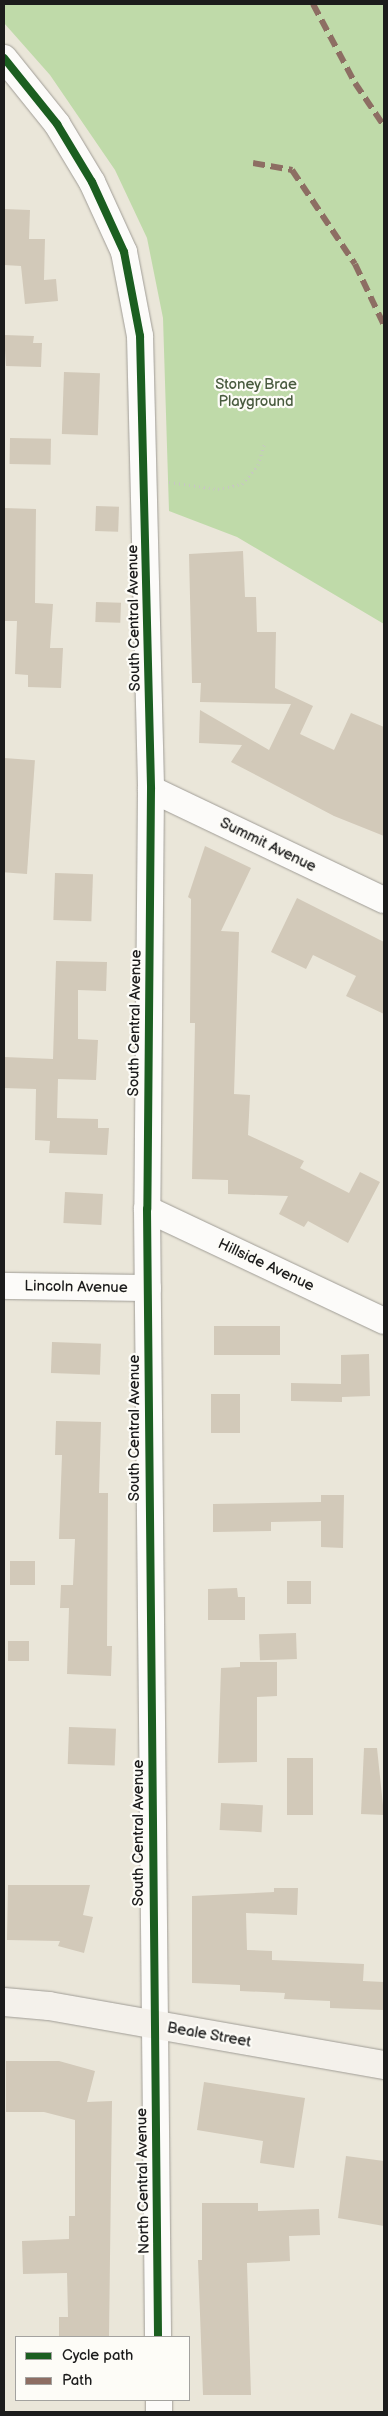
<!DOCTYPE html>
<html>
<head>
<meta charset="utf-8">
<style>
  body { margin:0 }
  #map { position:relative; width:388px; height:2416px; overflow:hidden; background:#eae6d9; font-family:"Balsamiq Sans",sans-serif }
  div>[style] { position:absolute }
  .green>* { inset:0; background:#bfdaa9 }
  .building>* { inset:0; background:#d2c9b9; transform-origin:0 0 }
  .path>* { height:3px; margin-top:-1.5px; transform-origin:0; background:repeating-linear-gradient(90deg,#c7c6c3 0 1px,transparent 0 5px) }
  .roads { filter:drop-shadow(0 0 1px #a09d96) drop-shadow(0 0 1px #a09d96) }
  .street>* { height:26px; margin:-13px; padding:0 13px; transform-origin:13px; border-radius:13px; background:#fcfbf9 }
  .secondary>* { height:28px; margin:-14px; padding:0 14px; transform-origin:14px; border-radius:14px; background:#f4f1eb }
  .quiet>* { height:6px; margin-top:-3px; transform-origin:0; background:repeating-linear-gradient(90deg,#8d6e63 0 12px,transparent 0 18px) }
  .cycleway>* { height:8px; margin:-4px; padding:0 4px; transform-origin:4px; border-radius:4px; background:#1b5e20 }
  span { translate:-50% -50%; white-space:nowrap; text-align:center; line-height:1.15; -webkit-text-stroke:4.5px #fdfcf7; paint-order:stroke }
  .park-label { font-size:15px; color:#495b3f }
  .street-label { font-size:15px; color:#1c1c1c }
  .frame { position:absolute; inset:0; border:5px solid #1c1c1c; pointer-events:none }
  .legend { position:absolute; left:15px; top:2336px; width:175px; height:65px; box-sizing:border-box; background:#fdfcf7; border:1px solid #a3a29f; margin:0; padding:6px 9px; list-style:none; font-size:15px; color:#1c1c1c }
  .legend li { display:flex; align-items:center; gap:10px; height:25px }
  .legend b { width:25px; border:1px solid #a3a29f }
</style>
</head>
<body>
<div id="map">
  <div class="green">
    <i style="clip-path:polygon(4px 4px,384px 4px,384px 624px,237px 537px,169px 511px,163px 318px,147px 238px,115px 170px,50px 75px,4px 23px)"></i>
  </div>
  <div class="building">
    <i style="clip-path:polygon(4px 209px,30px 210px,29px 239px,45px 239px,44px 280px,56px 279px,58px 301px,25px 304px,21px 266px,4px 265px)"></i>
    <i style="clip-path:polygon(4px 335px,34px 336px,33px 343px,42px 343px,41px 367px,6px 366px)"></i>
    <i style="left:64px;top:372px;width:36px;height:62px;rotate:2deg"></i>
    <i style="left:10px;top:438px;width:41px;height:26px;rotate:1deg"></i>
    <i style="left:96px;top:506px;width:23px;height:25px;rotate:2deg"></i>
    <i style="clip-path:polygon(4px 508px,36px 509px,35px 603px,53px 604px,50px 648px,63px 648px,61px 688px,28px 687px,28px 675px,15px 674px,17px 621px,4px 621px)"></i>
    <i style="clip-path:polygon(243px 551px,245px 597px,256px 597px,257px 632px,276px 632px,275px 688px,313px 706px,300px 734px,334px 750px,351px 713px,384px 727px,384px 836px,334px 816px,231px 762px,242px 745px,199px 743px,200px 710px,269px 750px,291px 704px,200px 702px,201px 683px,192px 683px,189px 554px)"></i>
    <i style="left:96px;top:602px;width:25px;height:20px;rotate:2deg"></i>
    <i style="left:4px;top:758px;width:31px;height:114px;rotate:4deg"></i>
    <i style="clip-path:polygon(205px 846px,251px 868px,221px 931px,239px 932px,234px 1094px,250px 1095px,248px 1135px,304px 1161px,300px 1168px,349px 1193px,360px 1172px,380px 1182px,348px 1243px,308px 1221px,304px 1227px,279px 1214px,288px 1196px,228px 1194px,228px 1180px,192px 1179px,195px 1023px,190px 1023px,191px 899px,188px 897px)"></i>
    <i style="left:55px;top:873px;width:38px;height:47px;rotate:2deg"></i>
    <i style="clip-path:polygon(297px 898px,384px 942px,384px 1014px,346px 996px,356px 976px,313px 955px,306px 969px,271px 952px)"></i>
    <i style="clip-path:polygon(56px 961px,107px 962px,106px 991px,78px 990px,78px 1039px,98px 1040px,96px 1080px,58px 1079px,57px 1118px,98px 1119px,98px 1128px,109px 1128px,107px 1155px,49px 1153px,50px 1141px,35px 1140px,36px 1089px,4px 1088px,4px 1057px,53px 1059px)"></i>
    <i style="left:65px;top:1192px;width:38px;height:31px;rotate:3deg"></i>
    <i style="left:280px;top:1326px;width:29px;height:66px;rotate:90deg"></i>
    <i style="left:52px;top:1342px;width:49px;height:31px;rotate:2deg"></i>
    <i style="clip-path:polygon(369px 1354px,370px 1396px,342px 1397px,342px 1402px,291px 1401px,291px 1383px,341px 1384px,341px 1355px)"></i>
    <i style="left:211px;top:1394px;width:29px;height:39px"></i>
    <i style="clip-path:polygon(56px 1421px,101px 1422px,99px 1493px,108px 1493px,107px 1646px,112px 1646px,111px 1676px,67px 1674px,69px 1608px,60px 1608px,61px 1585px,73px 1585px,75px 1539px,59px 1539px,62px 1455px,55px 1455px)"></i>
    <i style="clip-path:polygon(321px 1495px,344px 1495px,343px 1548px,321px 1547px,321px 1521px,271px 1522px,271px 1531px,213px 1532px,213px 1504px,321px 1502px)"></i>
    <i style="left:10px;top:1561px;width:25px;height:24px"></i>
    <i style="left:287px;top:1581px;width:24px;height:23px"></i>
    <i style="clip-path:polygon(237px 1588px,238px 1597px,245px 1597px,245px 1620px,208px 1620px,208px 1589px)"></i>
    <i style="left:296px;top:1633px;width:26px;height:37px;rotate:88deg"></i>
    <i style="left:8px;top:1641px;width:21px;height:20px"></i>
    <i style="clip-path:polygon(240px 1662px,277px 1662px,277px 1696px,257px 1697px,257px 1762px,218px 1763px,221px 1668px,240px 1667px)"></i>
    <i style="left:69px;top:1727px;width:47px;height:37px;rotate:2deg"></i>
    <i style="clip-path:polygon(364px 1748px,377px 1748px,384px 1815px,361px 1814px)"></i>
    <i style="left:287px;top:1758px;width:26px;height:57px"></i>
    <i style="left:221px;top:1803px;width:42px;height:27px;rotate:3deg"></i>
    <i style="clip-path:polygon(8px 1885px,90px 1885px,83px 1915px,93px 1917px,84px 1953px,58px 1946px,60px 1941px,7px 1940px)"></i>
    <i style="clip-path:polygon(274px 1888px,298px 1888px,297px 1915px,246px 1913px,247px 1950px,272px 1951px,272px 1960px,364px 1964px,363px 1981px,384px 1982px,384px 2010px,330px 2008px,330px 2001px,284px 1999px,285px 1993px,240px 1991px,240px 1985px,192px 1983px,192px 1896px,274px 1892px)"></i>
    <i style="clip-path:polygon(6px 2061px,59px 2061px,95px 2071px,87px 2102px,112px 2101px,109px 2337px,59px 2337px,59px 2317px,68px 2317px,67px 2273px,23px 2274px,22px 2241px,69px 2239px,69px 2216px,75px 2216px,75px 2120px,44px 2112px,6px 2112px)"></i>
    <i style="clip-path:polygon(204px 2082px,305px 2098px,294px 2168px,260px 2163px,263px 2141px,197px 2130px)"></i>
    <i style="clip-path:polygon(346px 2156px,384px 2161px,384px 2226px,338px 2218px)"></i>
    <i style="clip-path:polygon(202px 2203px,258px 2203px,258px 2211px,319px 2209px,320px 2235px,289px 2236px,290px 2261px,247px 2263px,251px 2395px,203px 2395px,198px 2260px,202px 2260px)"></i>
  </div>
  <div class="path">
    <i style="left:169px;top:482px;width:49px;rotate:8.1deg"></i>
    <i style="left:218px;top:489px;width:25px;rotate:-12deg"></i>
    <i style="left:242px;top:484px;width:25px;rotate:-50deg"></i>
    <i style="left:258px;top:465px;width:24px;rotate:-73deg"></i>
  </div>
  <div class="roads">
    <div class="street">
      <i style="left:4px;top:58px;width:85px;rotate:51.2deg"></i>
      <i style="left:57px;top:124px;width:68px;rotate:58.9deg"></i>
      <i style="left:92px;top:182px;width:77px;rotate:65.4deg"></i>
      <i style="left:124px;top:252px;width:86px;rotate:79.2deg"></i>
      <i style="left:140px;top:336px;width:453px;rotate:88.6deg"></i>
      <i style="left:151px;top:789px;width:420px;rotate:90.5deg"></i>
      <i style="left:147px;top:1209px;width:1128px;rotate:89.44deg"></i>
      <i style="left:151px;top:789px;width:258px;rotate:25.5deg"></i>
      <i style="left:147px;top:1209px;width:262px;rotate:25.3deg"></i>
      <i style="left:4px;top:1286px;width:144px;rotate:0.8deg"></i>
      <i style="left:159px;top:2400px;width:12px;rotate:90deg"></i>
    </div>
    <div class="secondary">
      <i style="left:4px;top:2002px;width:45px;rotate:5.1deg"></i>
      <i style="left:49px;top:2006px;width:340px;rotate:10deg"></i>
    </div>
  </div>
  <div class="quiet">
    <i style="left:313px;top:4px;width:89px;rotate:62deg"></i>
    <i style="left:355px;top:83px;width:52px;rotate:56deg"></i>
    <i style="left:253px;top:163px;width:40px;rotate:10deg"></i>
    <i style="left:292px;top:170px;width:113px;rotate:56.2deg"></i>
    <i style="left:355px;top:264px;width:68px;rotate:64.6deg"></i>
  </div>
  <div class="cycleway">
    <i style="left:4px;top:58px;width:85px;rotate:51.2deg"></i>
    <i style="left:57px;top:124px;width:68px;rotate:58.9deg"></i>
    <i style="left:92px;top:182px;width:77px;rotate:65.4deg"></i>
    <i style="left:124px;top:252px;width:86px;rotate:79.2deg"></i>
    <i style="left:140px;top:336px;width:453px;rotate:88.6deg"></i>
    <i style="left:151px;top:789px;width:420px;rotate:90.5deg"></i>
    <i style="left:147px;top:1209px;width:1128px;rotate:89.44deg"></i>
  </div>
  <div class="park-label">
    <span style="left:256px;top:393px">Stoney Brae<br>Playground</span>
  </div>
  <div class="street-label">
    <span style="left:134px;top:618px;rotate:-91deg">South Central Avenue</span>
    <span style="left:268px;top:845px;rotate:26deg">Summit Avenue</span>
    <span style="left:135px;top:1023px;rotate:-89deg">South Central Avenue</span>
    <span style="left:266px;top:1265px;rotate:25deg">Hillside Avenue</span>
    <span style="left:76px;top:1287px;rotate:1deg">Lincoln Avenue</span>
    <span style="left:135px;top:1428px;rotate:-90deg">South Central Avenue</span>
    <span style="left:139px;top:1833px;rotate:-90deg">South Central Avenue</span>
    <span style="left:209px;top:2035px;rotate:10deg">Beale Street</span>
    <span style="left:143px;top:2181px;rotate:-91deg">North Central Avenue</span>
  </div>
  <div class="frame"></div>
  <ul class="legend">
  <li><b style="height:6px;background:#1b5e20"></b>Cycle path</li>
  <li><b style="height:6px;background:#8d6e63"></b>Path</li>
  </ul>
</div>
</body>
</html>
